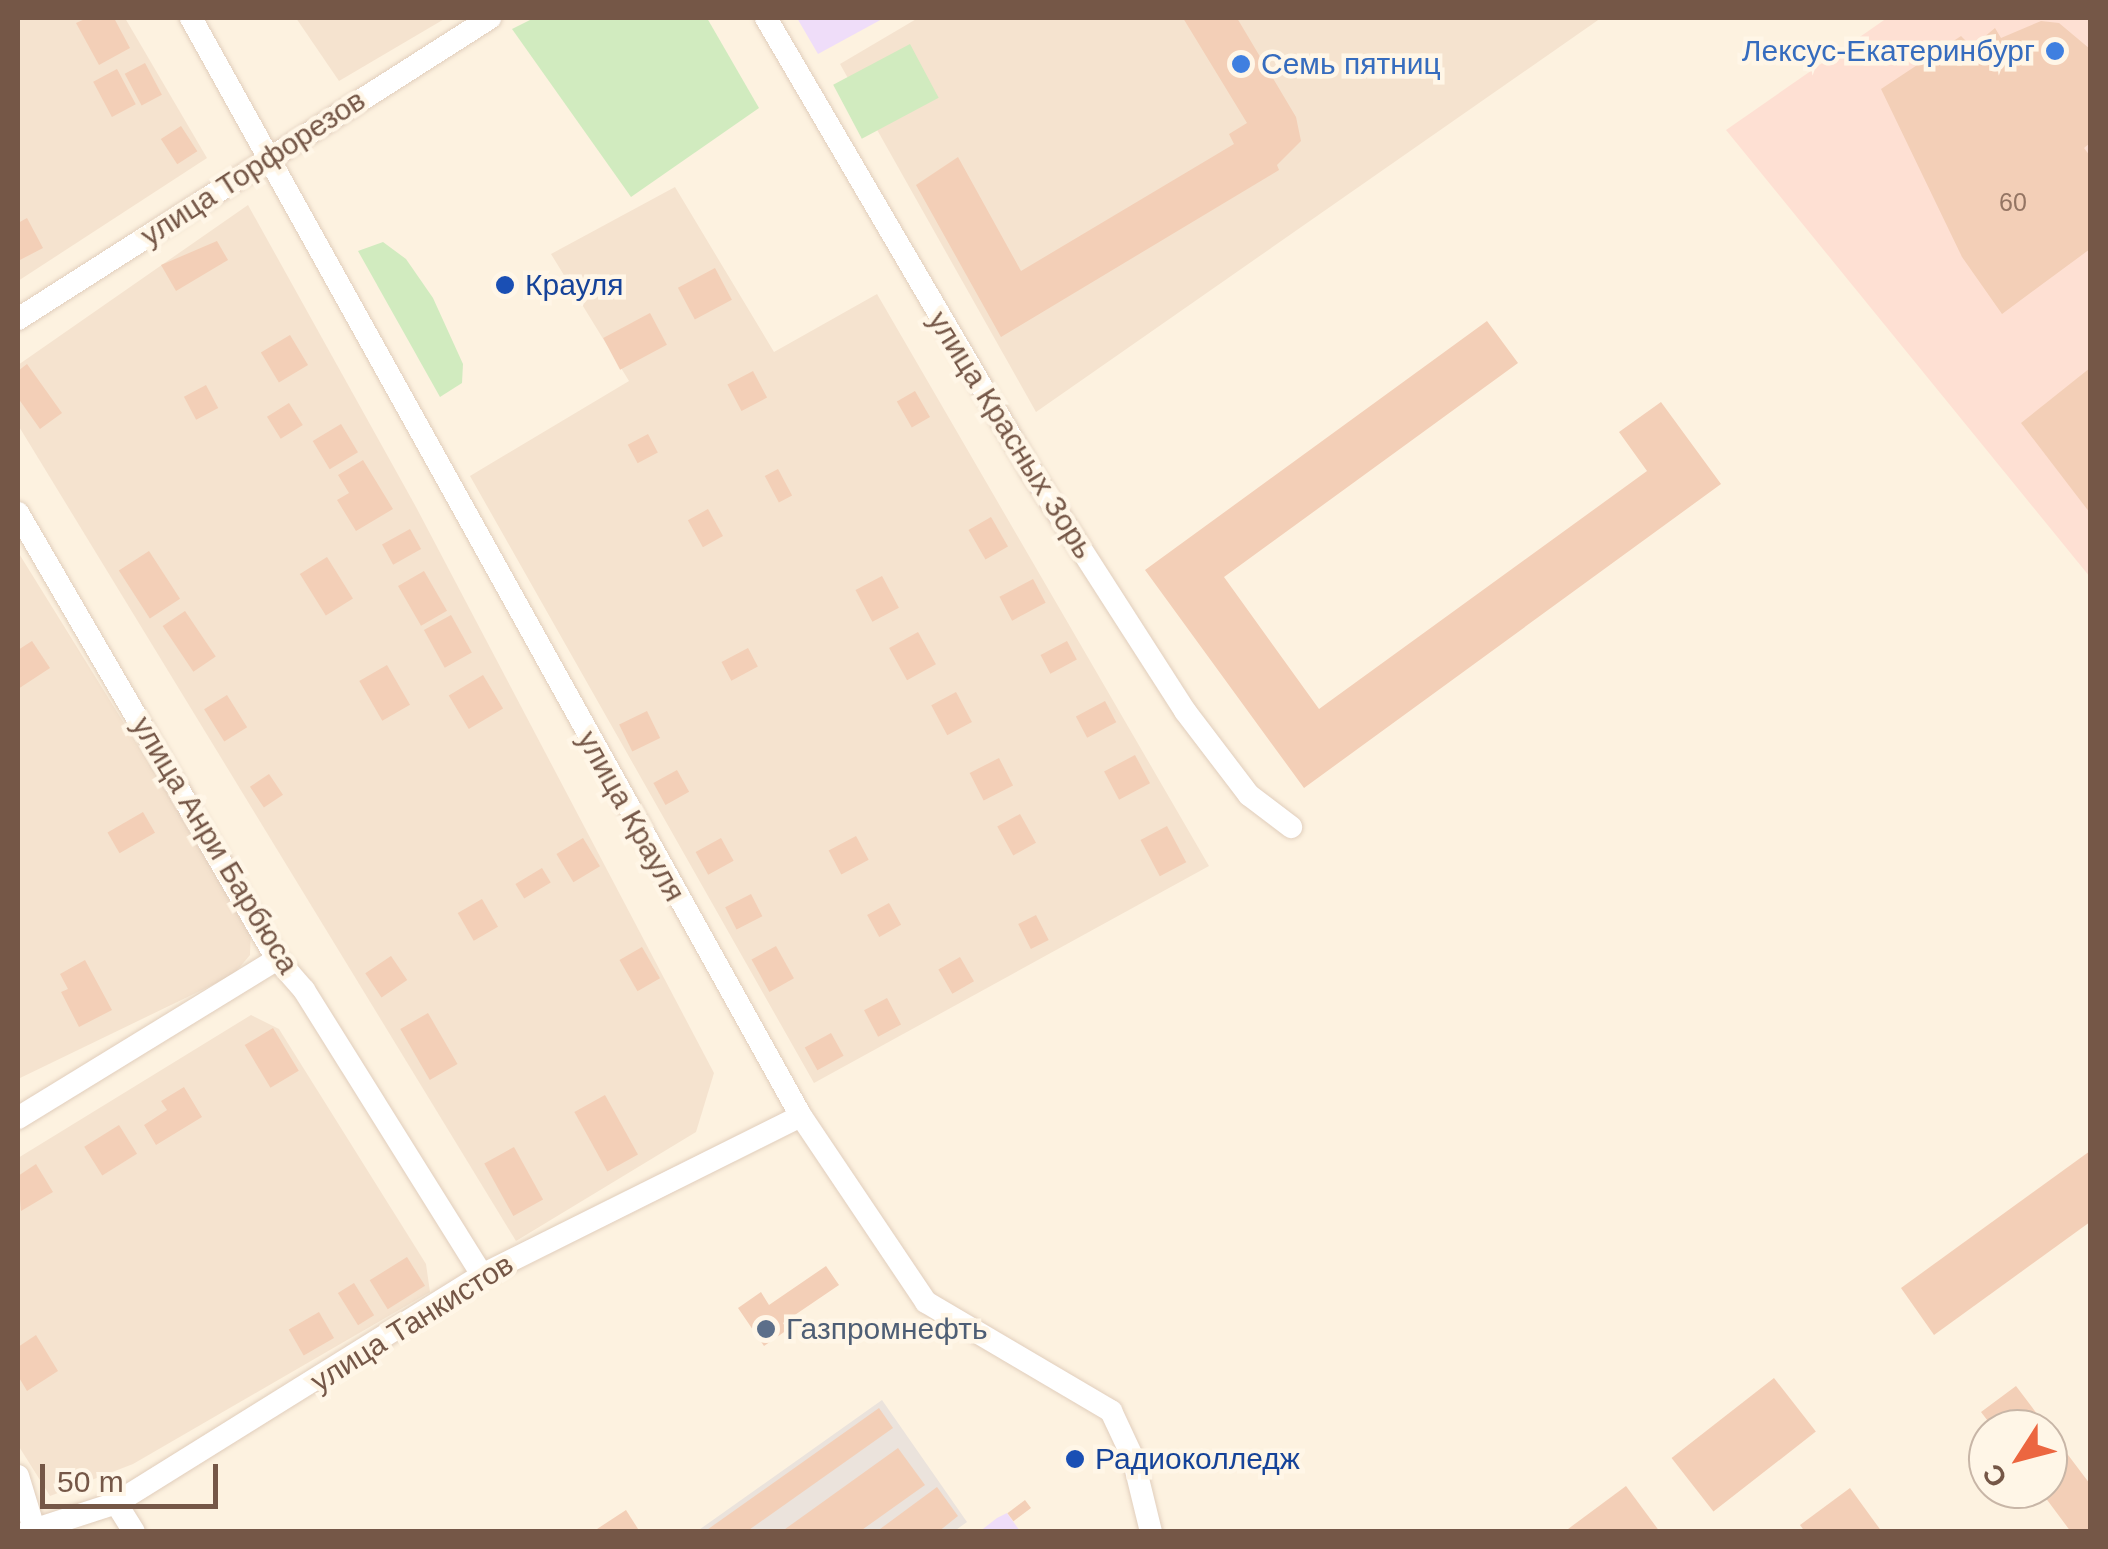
<!DOCTYPE html>
<html>
<head>
<meta charset="utf-8">
<style>
  body { margin:0 }
  #map { position:relative; width:2108px; height:1549px; overflow:hidden; background:#fdf2e0; font-family:Helvetica,sans-serif }
  div>[style] { position:absolute }
  .residential>* { inset:0; background:#f5e3cf }
  .commercial>* { inset:0; background:#fee0d3 }
  .industrial>* { inset:0; background:#ebe3dc }
  .education>* { inset:0; background:#efddf9 }
  .green>* { inset:0; background:#d1ebbf; transform-origin:0 0 }
  .building>* { inset:0; background:#f3cfb7; transform-origin:0 0 }
  .roads { filter:drop-shadow(0 0 2px #e1cebc) drop-shadow(0 0 2px #e1cebc) }
  .minor>* { height:22px; margin:-11px; padding:0 11px; transform-origin:11px; border-radius:11px; background:#fff }
  .dots>* { width:28px; height:28px; translate:-50% -50%; box-sizing:border-box; border:5px solid #fff6e7; border-radius:50% }
  span { translate:-50% -50%; white-space:nowrap; text-align:center; line-height:1.15; -webkit-text-stroke:9px #fff6e7; paint-order:stroke }
  .number-label { font-size:25px; color:#947563 }
  .number-label span { -webkit-text-stroke-width:0 }
  .shop-label { font-size:30px; color:#366cbe }
  .right { translate:-100% -50%; text-align:right }
  .left { translate:0 -50%; text-align:left }
  .street-label { font-size:30px; color:#755747 }
  .transit-label { font-size:30px; color:#164399 }
  .service-label { font-size:30px; color:#4e5e75 }
  .frame { position:absolute; inset:0; border:20px solid #755747; pointer-events:none }
  .north { position:absolute; left:1968px; top:1409px; width:100px; height:100px; box-sizing:border-box; background:#fff6e7; border:2px solid #c8b6a7; border-radius:50%; rotate:234deg; font-size:28px; font-weight:700; line-height:40px; text-align:center; color:#755747 }
  .north::after { content:''; display:block; margin:auto; width:35px; height:45px; background:#ec6640; clip-path:polygon(50% 0,100% 100%,50% 72%,0 100%) }
  .scale { position:absolute; left:40px; top:1464px; width:178px; height:45px; box-sizing:border-box; border:5px solid #755747; border-top:0; padding-left:12px; font-size:30px; line-height:35px; white-space:nowrap; color:#755747; -webkit-text-stroke:8px #fff6e7; paint-order:stroke }
</style>
</head>
<body>
<div id="map">
  <div class="residential">
    <i style="clip-path:polygon(18px 18px,125px 18px,207px 158px,18px 281px)"></i>
    <i style="clip-path:polygon(296px 18px,446px 18px,339px 81px)"></i>
    <i style="clip-path:polygon(918px 18px,1601px 18px,1036px 412px,840px 64px)"></i>
    <i style="clip-path:polygon(675px 187px,774px 352px,877px 294px,1209px 866px,814px 1083px,470px 476px,629px 381px,551px 254px)"></i>
    <i style="clip-path:polygon(248px 205px,416px 507px,714px 1073px,696px 1132px,516px 1241px,18px 425px,18px 365px)"></i>
    <i style="clip-path:polygon(18px 552px,251px 928px,250px 955px,233px 975px,18px 1079px)"></i>
    <i style="clip-path:polygon(251px 1015px,279px 1029px,426px 1264px,430px 1292px,133px 1464px,50px 1496px,18px 1445px,18px 1158px)"></i>
  </div>
  <div class="commercial">
    <i style="clip-path:polygon(1887px 18px,2090px 18px,2090px 577px,1726px 130px)"></i>
  </div>
  <div class="industrial">
    <i style="clip-path:polygon(882px 1400px,967px 1522px,953px 1532px,696px 1532px)"></i>
  </div>
  <div class="education">
    <i style="clip-path:polygon(797px 18px,884px 18px,818px 54px)"></i>
    <i style="clip-path:polygon(1007px 1513px,1020px 1531px,979px 1532px,997px 1518px)"></i>
  </div>
  <div class="green">
    <i style="clip-path:polygon(534px 18px,707px 18px,759px 108px,631px 197px,512px 29px)"></i>
    <i style="left:910px;top:44px;width:61px;height:87px;rotate:62deg"></i>
    <i style="clip-path:polygon(383px 242px,406px 259px,433px 298px,463px 364px,462px 383px,440px 397px,358px 251px)"></i>
  </div>
  <div class="building">
    <i style="clip-path:polygon(87px 18px,114px 18px,130px 48px,99px 65px,76px 23px)"></i>
    <i style="clip-path:polygon(1183px 18px,1237px 18px,1296px 117px,1301px 141px,1277px 165px,1279px 170px,1001px 337px,916px 185px,958px 157px,1021px 271px,1234px 144px,1229px 134px,1247px 123px)"></i>
    <i style="clip-path:polygon(2041px 21px,2059px 23px,2090px 49px,2090px 143px,2084px 148px,2090px 156px,2090px 249px,2002px 314px,1962px 257px,1881px 89px,1961px 36px,1972px 47px,1995px 28px,2001px 38px)"></i>
    <i style="left:145px;top:63px;width:36px;height:23px;rotate:62deg"></i>
    <i style="left:117px;top:69px;width:40px;height:27px;rotate:62deg"></i>
    <i style="left:181px;top:126px;width:30px;height:24px;rotate:57deg"></i>
    <i style="clip-path:polygon(27px 218px,43px 248px,18px 261px,18px 223px)"></i>
    <i style="clip-path:polygon(217px 241px,228px 260px,176px 291px,161px 265px)"></i>
    <i style="left:715px;top:268px;width:36px;height:42px;rotate:62deg"></i>
    <i style="left:650px;top:313px;width:36px;height:53px;rotate:62deg"></i>
    <i style="clip-path:polygon(1487px 321px,1518px 363px,1224px 577px,1319px 709px,1647px 471px,1619px 432px,1661px 402px,1721px 484px,1304px 788px,1145px 570px)"></i>
    <i style="left:290px;top:335px;width:35px;height:34px;rotate:59deg"></i>
    <i style="clip-path:polygon(27px 364px,62px 413px,40px 429px,18px 398px,18px 371px)"></i>
    <i style="clip-path:polygon(2090px 368px,2090px 513px,2021px 423px)"></i>
    <i style="left:753px;top:371px;width:30px;height:29px;rotate:62deg"></i>
    <i style="left:206px;top:385px;width:26px;height:25px;rotate:62deg"></i>
    <i style="left:915px;top:391px;width:30px;height:21px;rotate:60deg"></i>
    <i style="left:289px;top:403px;width:26px;height:26px;rotate:58deg"></i>
    <i style="left:341px;top:424px;width:33px;height:33px;rotate:59deg"></i>
    <i style="left:648px;top:434px;width:21px;height:23px;rotate:62deg"></i>
    <i style="clip-path:polygon(363px 460px,393px 509px,356px 531px,337px 500px,349px 493px,338px 475px)"></i>
    <i style="left:778px;top:469px;width:30px;height:15px;rotate:62deg"></i>
    <i style="left:708px;top:509px;width:31px;height:23px;rotate:61deg"></i>
    <i style="left:991px;top:517px;width:34px;height:26px;rotate:60deg"></i>
    <i style="left:410px;top:529px;width:23px;height:32px;rotate:61deg"></i>
    <i style="left:149px;top:551px;width:57px;height:36px;rotate:57deg"></i>
    <i style="left:327px;top:557px;width:49px;height:32px;rotate:58deg"></i>
    <i style="left:424px;top:571px;width:46px;height:30px;rotate:60deg"></i>
    <i style="left:882px;top:576px;width:36px;height:30px;rotate:62deg"></i>
    <i style="left:1033px;top:579px;width:27px;height:38px;rotate:62deg"></i>
    <i style="left:185px;top:611px;width:55px;height:27px;rotate:56deg"></i>
    <i style="left:451px;top:615px;width:43px;height:31px;rotate:61deg"></i>
    <i style="left:918px;top:632px;width:37px;height:33px;rotate:61deg"></i>
    <i style="clip-path:polygon(32px 641px,50px 668px,18px 689px,18px 650px)"></i>
    <i style="left:1067px;top:641px;width:21px;height:30px;rotate:62deg"></i>
    <i style="left:748px;top:648px;width:21px;height:30px;rotate:62deg"></i>
    <i style="left:387px;top:665px;width:46px;height:32px;rotate:60deg"></i>
    <i style="left:483px;top:675px;width:39px;height:40px;rotate:59deg"></i>
    <i style="left:956px;top:692px;width:34px;height:28px;rotate:62deg"></i>
    <i style="left:227px;top:695px;width:38px;height:27px;rotate:58deg"></i>
    <i style="left:1105px;top:701px;width:24px;height:33px;rotate:62deg"></i>
    <i style="left:647px;top:711px;width:30px;height:31px;rotate:64deg"></i>
    <i style="left:1135px;top:755px;width:32px;height:35px;rotate:62deg"></i>
    <i style="left:999px;top:758px;width:31px;height:33px;rotate:63deg"></i>
    <i style="left:677px;top:770px;width:25px;height:27px;rotate:61deg"></i>
    <i style="left:269px;top:774px;width:25px;height:23px;rotate:56deg"></i>
    <i style="left:143px;top:812px;width:24px;height:41px;rotate:60deg"></i>
    <i style="left:1020px;top:814px;width:33px;height:26px;rotate:61deg"></i>
    <i style="left:1167px;top:826px;width:41px;height:30px;rotate:62deg"></i>
    <i style="left:856px;top:836px;width:27px;height:31px;rotate:62deg"></i>
    <i style="left:583px;top:838px;width:33px;height:31px;rotate:59deg"></i>
    <i style="left:721px;top:838px;width:26px;height:29px;rotate:61deg"></i>
    <i style="left:542px;top:868px;width:17px;height:31px;rotate:59deg"></i>
    <i style="left:751px;top:894px;width:25px;height:29px;rotate:63deg"></i>
    <i style="left:482px;top:899px;width:32px;height:28px;rotate:60deg"></i>
    <i style="left:889px;top:903px;width:25px;height:25px;rotate:61deg"></i>
    <i style="left:1036px;top:915px;width:28px;height:20px;rotate:63deg"></i>
    <i style="left:776px;top:946px;width:37px;height:28px;rotate:61deg"></i>
    <i style="left:642px;top:947px;width:36px;height:26px;rotate:60deg"></i>
    <i style="left:391px;top:956px;width:29px;height:31px;rotate:56deg"></i>
    <i style="left:960px;top:957px;width:28px;height:25px;rotate:60deg"></i>
    <i style="clip-path:polygon(85px 960px,112px 1010px,79px 1027px,61px 992px,68px 989px,60px 974px)"></i>
    <i style="left:887px;top:998px;width:30px;height:26px;rotate:62deg"></i>
    <i style="left:428px;top:1013px;width:59px;height:32px;rotate:60deg"></i>
    <i style="left:273px;top:1028px;width:50px;height:33px;rotate:59deg"></i>
    <i style="left:831px;top:1033px;width:26px;height:30px;rotate:61deg"></i>
    <i style="clip-path:polygon(184px 1087px,202px 1117px,156px 1145px,144px 1125px,167px 1110px,161px 1101px)"></i>
    <i style="left:605px;top:1095px;width:68px;height:35px;rotate:61deg"></i>
    <i style="left:119px;top:1125px;width:34px;height:41px;rotate:58deg"></i>
    <i style="left:514px;top:1147px;width:60px;height:34px;rotate:61deg"></i>
    <i style="clip-path:polygon(2090px 1151px,2090px 1222px,1934px 1335px,1901px 1288px)"></i>
    <i style="clip-path:polygon(36px 1164px,53px 1192px,21px 1211px,18px 1176px)"></i>
    <i style="left:407px;top:1257px;width:34px;height:44px;rotate:58deg"></i>
    <i style="clip-path:polygon(826px 1266px,839px 1285px,783px 1323px,787px 1330px,764px 1346px,738px 1308px,761px 1292px,769px 1305px)"></i>
    <i style="left:354px;top:1283px;width:38px;height:19px;rotate:58deg"></i>
    <i style="left:319px;top:1312px;width:30px;height:35px;rotate:60deg"></i>
    <i style="clip-path:polygon(36px 1335px,58px 1371px,27px 1391px,18px 1376px,18px 1347px)"></i>
    <i style="left:1774px;top:1378px;width:68px;height:130px;rotate:52deg"></i>
    <i style="clip-path:polygon(2016px 1386px,2090px 1484px,2090px 1532px,2071px 1532px,2039px 1489px,2048px 1489px,2048px 1429px,1994px 1429px,1981px 1412px)"></i>
    <i style="clip-path:polygon(879px 1408px,893px 1428px,746px 1532px,704px 1532px)"></i>
    <i style="clip-path:polygon(898px 1448px,925px 1485px,859px 1532px,781px 1532px)"></i>
    <i style="clip-path:polygon(1626px 1486px,1660px 1532px,1564px 1532px)"></i>
    <i style="clip-path:polygon(937px 1487px,958px 1516px,938px 1532px,876px 1532px)"></i>
    <i style="clip-path:polygon(1850px 1488px,1882px 1532px,1805px 1532px,1800px 1525px)"></i>
    <i style="left:1025px;top:1500px;width:10px;height:22px;rotate:53deg"></i>
    <i style="clip-path:polygon(626px 1510px,640px 1532px,599px 1532px,597px 1529px)"></i>
  </div>
  <div class="roads">
    <div class="minor">
      <i style="left:191px;top:18px;width:1256px;rotate:60.95deg"></i>
      <i style="left:801px;top:1116px;width:224px;rotate:56.1deg"></i>
      <i style="left:926px;top:1302px;width:215px;rotate:30.5deg"></i>
      <i style="left:1111px;top:1411px;width:52px;rotate:64.9deg"></i>
      <i style="left:1133px;top:1458px;width:76px;rotate:76.3deg"></i>
      <i style="left:766px;top:18px;width:525px;rotate:59.67deg"></i>
      <i style="left:1031px;top:471px;width:285px;rotate:57.3deg"></i>
      <i style="left:1185px;top:711px;width:106px;rotate:52.7deg"></i>
      <i style="left:1249px;top:795px;width:53px;rotate:37.3deg"></i>
      <i style="left:18px;top:319px;width:560px;rotate:-32.53deg"></i>
      <i style="left:18px;top:513px;width:516px;rotate:59.86deg"></i>
      <i style="left:277px;top:959px;width:41px;rotate:48.9deg"></i>
      <i style="left:304px;top:990px;width:336px;rotate:58deg"></i>
      <i style="left:18px;top:1118px;width:304px;rotate:-31.5deg"></i>
      <i style="left:18px;top:1476px;width:59px;rotate:73.1deg"></i>
      <i style="left:116px;top:1503px;width:34px;rotate:58deg"></i>
      <i style="left:27px;top:1532px;width:94px;rotate:-18deg"></i>
      <i style="left:116px;top:1503px;width:431px;rotate:-31.9deg"></i>
      <i style="left:482px;top:1275px;width:356px;rotate:-26.5deg"></i>
    </div>
  </div>
  <div class="dots">
    <i style="left:2055px;top:51px;background:#3f7fe0"></i>
    <i style="left:1241px;top:64px;background:#3f7fe0"></i>
    <i style="left:505px;top:285px;background:#1a4fb4"></i>
    <i style="left:766px;top:1329px;background:#5c6f8a"></i>
    <i style="left:1075px;top:1459px;background:#1a4fb4"></i>
  </div>
  <div class="number-label">
    <span style="left:2013px;top:202px">60</span>
  </div>
  <div class="shop-label">
    <span class="right" style="left:2035px;top:51px">Лексус-Екатеринбург</span>
    <span class="left" style="left:1261px;top:64px">Семь пятниц</span>
  </div>
  <div class="street-label">
    <span style="left:253px;top:168px;rotate:-33deg">улица Торфорезов</span>
    <span style="left:1011px;top:435px;rotate:58deg">улица Красных Зорь</span>
    <span style="left:631px;top:816px;rotate:61deg">улица Крауля</span>
    <span style="left:215px;top:845px;rotate:59deg">улица Анри Барбюса</span>
    <span style="left:412px;top:1323px;rotate:-32deg">улица Танкистов</span>
  </div>
  <div class="transit-label">
    <span class="left" style="left:525px;top:285px">Крауля</span>
    <span class="left" style="left:1095px;top:1459px">Радиоколледж</span>
  </div>
  <div class="service-label">
    <span class="left" style="left:786px;top:1329px">Газпромнефть</span>
  </div>
  <div class="frame"></div>
  <div class="north">С</div>
  <div class="scale">50 m</div>
</div>
</body>
</html>
